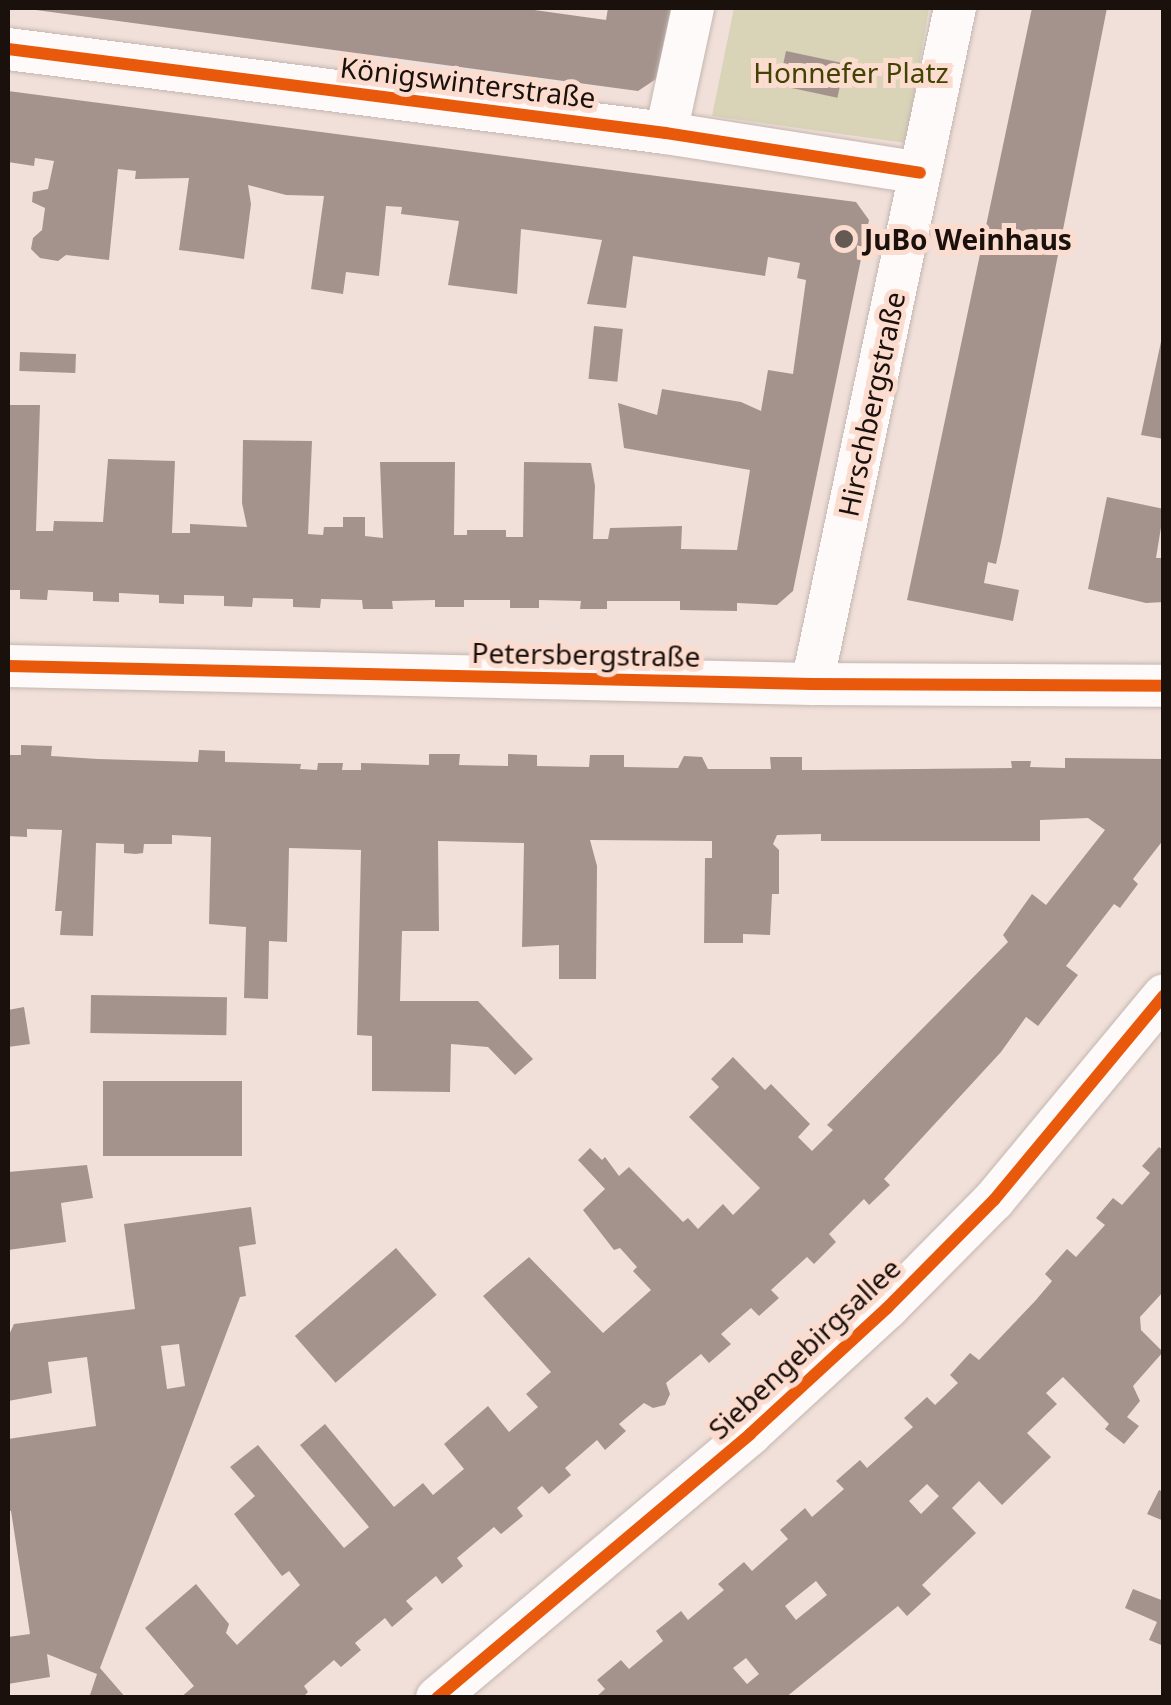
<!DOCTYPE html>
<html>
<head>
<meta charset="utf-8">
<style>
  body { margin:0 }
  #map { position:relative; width:1171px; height:1705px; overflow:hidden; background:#f1e0d9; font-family:"Noto Sans",sans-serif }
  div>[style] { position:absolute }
  .green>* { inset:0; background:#d9d3b8 }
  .building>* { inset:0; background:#a4938d; transform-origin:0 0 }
  .roads { filter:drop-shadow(0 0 2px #c3b6b1) drop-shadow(0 0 2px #c3b6b1) }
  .minor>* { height:42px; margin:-21px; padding:0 21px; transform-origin:21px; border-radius:21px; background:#fdfaf9 }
  .cycleway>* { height:12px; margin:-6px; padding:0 6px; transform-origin:6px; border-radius:6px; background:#e8590c }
  .dots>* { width:28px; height:28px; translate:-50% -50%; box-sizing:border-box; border:5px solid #fbdccf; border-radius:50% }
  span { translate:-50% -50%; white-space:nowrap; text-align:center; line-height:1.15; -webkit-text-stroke:10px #fbdccf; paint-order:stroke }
  .park-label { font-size:28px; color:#414303 }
  .street-label { font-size:28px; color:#1a100c }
  .poi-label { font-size:28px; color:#1a100c; font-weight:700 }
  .left { translate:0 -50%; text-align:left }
  .frame { position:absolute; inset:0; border:10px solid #1a100c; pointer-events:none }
</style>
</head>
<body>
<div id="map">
  <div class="green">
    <i style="clip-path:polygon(734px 8px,929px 8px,906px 143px,712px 116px)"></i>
  </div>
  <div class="building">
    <i style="clip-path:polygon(21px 8px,520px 8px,606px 20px,608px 8px,671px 8px,656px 79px,638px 91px)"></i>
    <i style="clip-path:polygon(1032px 8px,1107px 8px,1001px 542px,996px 564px,988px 562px,984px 583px,1019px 590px,1013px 621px,907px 600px)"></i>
    <i style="left:786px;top:51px;width:60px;height:35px;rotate:12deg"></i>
    <i style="clip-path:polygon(8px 91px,856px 202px,869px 220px,793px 591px,777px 605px,737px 603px,737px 611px,680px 610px,680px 601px,607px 601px,607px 609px,580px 609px,581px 601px,539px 600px,539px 608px,510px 608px,510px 600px,464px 600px,464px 607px,435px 607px,435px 600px,392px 601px,393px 609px,363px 609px,362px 600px,321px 599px,320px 608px,293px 607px,293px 599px,253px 598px,252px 607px,224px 606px,224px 596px,184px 595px,184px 604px,159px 603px,159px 595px,119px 593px,119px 602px,93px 601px,93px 592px,48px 590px,47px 600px,20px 599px,20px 590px,8px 590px,8px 405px,40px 405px,36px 531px,53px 531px,54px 521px,103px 522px,108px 459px,175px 461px,172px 533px,190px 533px,190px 524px,247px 527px,242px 503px,243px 440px,312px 441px,308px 534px,323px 535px,324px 527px,343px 527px,343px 517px,365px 517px,365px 536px,383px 538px,380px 462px,455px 462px,454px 535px,467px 535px,467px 530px,506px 530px,506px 537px,523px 537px,524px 462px,591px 463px,595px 486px,593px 539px,608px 539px,610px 528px,682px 526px,681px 549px,737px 550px,750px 470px,624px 448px,618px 403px,657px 415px,662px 389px,741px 402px,761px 411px,768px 370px,793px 374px,806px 280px,797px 278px,800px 263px,768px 257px,765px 276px,633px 256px,626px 308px,587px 304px,602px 240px,521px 229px,517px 294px,448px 285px,459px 221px,401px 214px,402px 207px,386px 206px,379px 276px,346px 272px,343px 294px,311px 289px,324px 196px,286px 195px,248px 185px,251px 204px,244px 259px,211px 254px,179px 250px,189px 178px,135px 179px,136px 171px,118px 169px,109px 260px,66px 255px,58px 261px,40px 258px,31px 249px,33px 238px,42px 230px,45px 208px,32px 202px,33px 192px,48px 189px,54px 161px,35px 158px,34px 166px,8px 162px)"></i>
    <i style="left:594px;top:326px;width:29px;height:53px;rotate:6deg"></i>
    <i style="clip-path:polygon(1162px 337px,1164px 337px,1164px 439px,1141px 435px)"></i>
    <i style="left:20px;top:352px;width:56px;height:19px;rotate:2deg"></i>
    <i style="clip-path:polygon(1107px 497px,1164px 509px,1156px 558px,1164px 558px,1164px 602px,1146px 603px,1088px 589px)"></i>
    <i style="clip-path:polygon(21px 745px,52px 746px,51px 756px,98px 759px,198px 762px,199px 750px,225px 751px,225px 762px,301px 764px,300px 769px,317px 770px,318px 763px,343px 763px,342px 770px,361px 770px,361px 763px,429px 765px,429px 754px,460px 754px,459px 765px,508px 766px,508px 754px,537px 755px,537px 766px,589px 767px,590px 755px,624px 755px,624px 767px,678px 768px,684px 756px,702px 757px,708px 769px,771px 769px,770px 757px,802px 757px,802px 770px,822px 770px,1012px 768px,1011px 761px,1031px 761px,1030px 767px,1065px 768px,1065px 758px,1164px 759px,1164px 839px,1133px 879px,1138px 884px,1120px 908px,1114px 904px,1066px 966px,1078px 975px,1038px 1026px,1026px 1017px,1001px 1052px,884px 1179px,890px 1185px,869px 1205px,864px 1199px,829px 1234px,836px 1242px,814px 1264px,807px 1257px,771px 1290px,779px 1298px,759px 1316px,751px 1308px,721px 1334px,731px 1344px,709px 1363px,701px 1354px,666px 1383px,670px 1394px,665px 1405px,653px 1408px,644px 1403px,619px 1424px,626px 1431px,605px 1450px,597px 1440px,565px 1468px,571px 1475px,549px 1494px,542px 1486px,517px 1508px,523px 1516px,501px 1534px,494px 1527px,457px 1558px,463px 1566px,442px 1584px,436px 1576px,406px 1601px,413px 1609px,392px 1627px,385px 1618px,355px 1643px,361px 1650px,341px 1667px,334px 1660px,304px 1686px,308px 1692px,302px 1698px,180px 1698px,194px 1686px,145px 1628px,196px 1584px,229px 1624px,226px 1633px,237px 1645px,300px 1585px,289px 1571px,282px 1576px,234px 1514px,255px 1496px,230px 1467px,258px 1445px,344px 1548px,369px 1527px,300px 1445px,325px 1424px,394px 1507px,423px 1483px,433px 1495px,464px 1469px,444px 1444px,488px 1406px,509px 1432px,538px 1407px,526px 1394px,551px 1372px,483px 1296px,529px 1257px,603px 1333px,651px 1290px,633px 1271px,637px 1267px,620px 1248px,614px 1250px,583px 1210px,605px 1189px,578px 1160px,590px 1148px,602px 1160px,605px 1157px,619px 1176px,629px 1167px,683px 1222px,688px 1218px,698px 1229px,723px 1204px,733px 1215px,760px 1188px,689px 1117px,719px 1087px,711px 1079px,733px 1057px,765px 1090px,771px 1084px,810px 1124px,798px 1137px,812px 1151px,833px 1130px,827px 1125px,1008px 942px,1003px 935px,1032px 894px,1046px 905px,1105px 830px,1088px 818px,1040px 820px,1040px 841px,821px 841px,821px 834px,777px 835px,773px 844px,779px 850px,779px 894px,772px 894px,770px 935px,743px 934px,743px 943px,704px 943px,705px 858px,712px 858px,712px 841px,590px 840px,597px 866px,596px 979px,559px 979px,559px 945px,522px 947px,524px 843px,438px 841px,439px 931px,402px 931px,400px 1001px,478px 1001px,533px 1059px,515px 1075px,488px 1047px,451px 1044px,450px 1092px,372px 1091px,372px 1036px,357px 1035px,361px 850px,289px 848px,287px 942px,269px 941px,268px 999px,244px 998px,246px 927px,209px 924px,211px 837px,172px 835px,172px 844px,144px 844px,143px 853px,136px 854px,124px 853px,124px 844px,96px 843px,93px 936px,60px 935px,62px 911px,55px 911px,62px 830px,27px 829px,27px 837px,8px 836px,8px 755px,21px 755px)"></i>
    <i style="left:91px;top:995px;width:136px;height:38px;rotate:1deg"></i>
    <i style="clip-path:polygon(24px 1007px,30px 1044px,8px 1047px,8px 1010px)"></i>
    <i style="left:242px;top:1081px;width:75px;height:139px;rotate:90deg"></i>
    <i style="clip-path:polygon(evenodd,1159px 1147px,1164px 1151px,1164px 1291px,1140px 1317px,1141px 1330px,1163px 1352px,1133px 1386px,1140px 1401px,1127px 1417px,1139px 1426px,1124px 1444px,1105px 1429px,1109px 1424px,1063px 1377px,1046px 1393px,1057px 1404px,1027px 1433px,1051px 1457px,1002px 1505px,979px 1481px,952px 1508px,976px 1533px,922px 1585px,931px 1594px,907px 1616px,898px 1606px,785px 1698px,595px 1698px,605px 1689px,597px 1680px,621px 1660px,629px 1669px,663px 1641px,656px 1631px,681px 1611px,688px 1620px,724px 1590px,718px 1584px,744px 1562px,752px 1571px,788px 1539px,780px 1530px,805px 1508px,812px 1517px,844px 1489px,836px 1481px,860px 1460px,867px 1468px,913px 1427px,904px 1418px,927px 1397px,935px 1405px,958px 1383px,950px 1375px,970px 1353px,979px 1360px,1036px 1300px,1052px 1281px,1045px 1274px,1067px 1249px,1076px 1257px,1105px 1225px,1096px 1218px,1113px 1198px,1122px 1205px,1150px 1173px,1142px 1166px,1159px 1147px,927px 1484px,939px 1496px,921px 1514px,909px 1501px,927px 1484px,1159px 1147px,816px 1581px,827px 1595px,796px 1620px,785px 1606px,816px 1581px,1159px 1147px,746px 1658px,759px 1674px,747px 1684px,733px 1668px,746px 1658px)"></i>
    <i style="clip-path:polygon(87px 1165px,93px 1198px,61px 1203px,66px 1242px,8px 1250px,8px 1172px)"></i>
    <i style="clip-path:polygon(evenodd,251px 1207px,256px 1244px,239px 1247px,246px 1296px,240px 1297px,100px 1668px,126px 1698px,89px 1698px,97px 1674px,47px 1654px,50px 1677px,8px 1684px,8px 1637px,30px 1634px,11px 1511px,8px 1511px,8px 1439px,96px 1426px,87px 1357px,48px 1362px,52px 1393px,8px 1401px,8px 1337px,14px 1324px,135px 1309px,124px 1224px,251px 1207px,179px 1344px,185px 1386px,167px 1389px,161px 1346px,179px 1344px)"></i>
    <i style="left:396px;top:1248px;width:62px;height:134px;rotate:49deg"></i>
    <i style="clip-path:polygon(1159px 1490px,1164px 1492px,1164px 1521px,1147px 1514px)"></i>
    <i style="clip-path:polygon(1133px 1589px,1164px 1601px,1164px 1646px,1149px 1640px,1157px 1622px,1125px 1608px)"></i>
  </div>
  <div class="roads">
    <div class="minor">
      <i style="left:8px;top:49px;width:663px;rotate:7.28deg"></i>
      <i style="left:666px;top:133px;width:257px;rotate:8.9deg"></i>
      <i style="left:666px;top:133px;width:128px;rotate:-77.8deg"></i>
      <i style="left:8px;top:666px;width:804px;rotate:1.28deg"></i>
      <i style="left:812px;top:684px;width:352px;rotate:0.3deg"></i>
      <i style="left:812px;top:684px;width:691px;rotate:-78.06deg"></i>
      <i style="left:437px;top:1698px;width:409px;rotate:-40.1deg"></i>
      <i style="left:750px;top:1434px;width:186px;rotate:-42.6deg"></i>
      <i style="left:887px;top:1308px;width:152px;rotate:-45.3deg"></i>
      <i style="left:994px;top:1200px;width:266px;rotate:-50.3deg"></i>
    </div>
  </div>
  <div class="cycleway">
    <i style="left:8px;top:49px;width:663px;rotate:7.28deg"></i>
    <i style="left:666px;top:133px;width:257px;rotate:8.9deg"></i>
    <i style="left:8px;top:666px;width:804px;rotate:1.28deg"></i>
    <i style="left:812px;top:684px;width:352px;rotate:0.3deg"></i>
    <i style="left:437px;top:1698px;width:409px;rotate:-40.1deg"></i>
    <i style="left:750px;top:1434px;width:186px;rotate:-42.6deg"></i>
    <i style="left:887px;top:1308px;width:152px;rotate:-45.3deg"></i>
    <i style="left:994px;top:1200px;width:266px;rotate:-50.3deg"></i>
  </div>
  <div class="dots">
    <i style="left:844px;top:239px;background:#655954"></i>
  </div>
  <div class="park-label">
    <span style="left:851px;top:72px">Honnefer Platz</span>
  </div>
  <div class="street-label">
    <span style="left:468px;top:82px;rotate:7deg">Königswinterstraße</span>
    <span style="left:871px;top:404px;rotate:-78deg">Hirschbergstraße</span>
    <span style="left:586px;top:654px;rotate:1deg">Petersbergstraße</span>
    <span style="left:804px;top:1348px;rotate:-43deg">Siebengebirgsallee</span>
  </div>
  <div class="poi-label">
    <span class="left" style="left:864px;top:239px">JuBo Weinhaus</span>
  </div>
  <div class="frame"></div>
</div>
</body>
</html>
